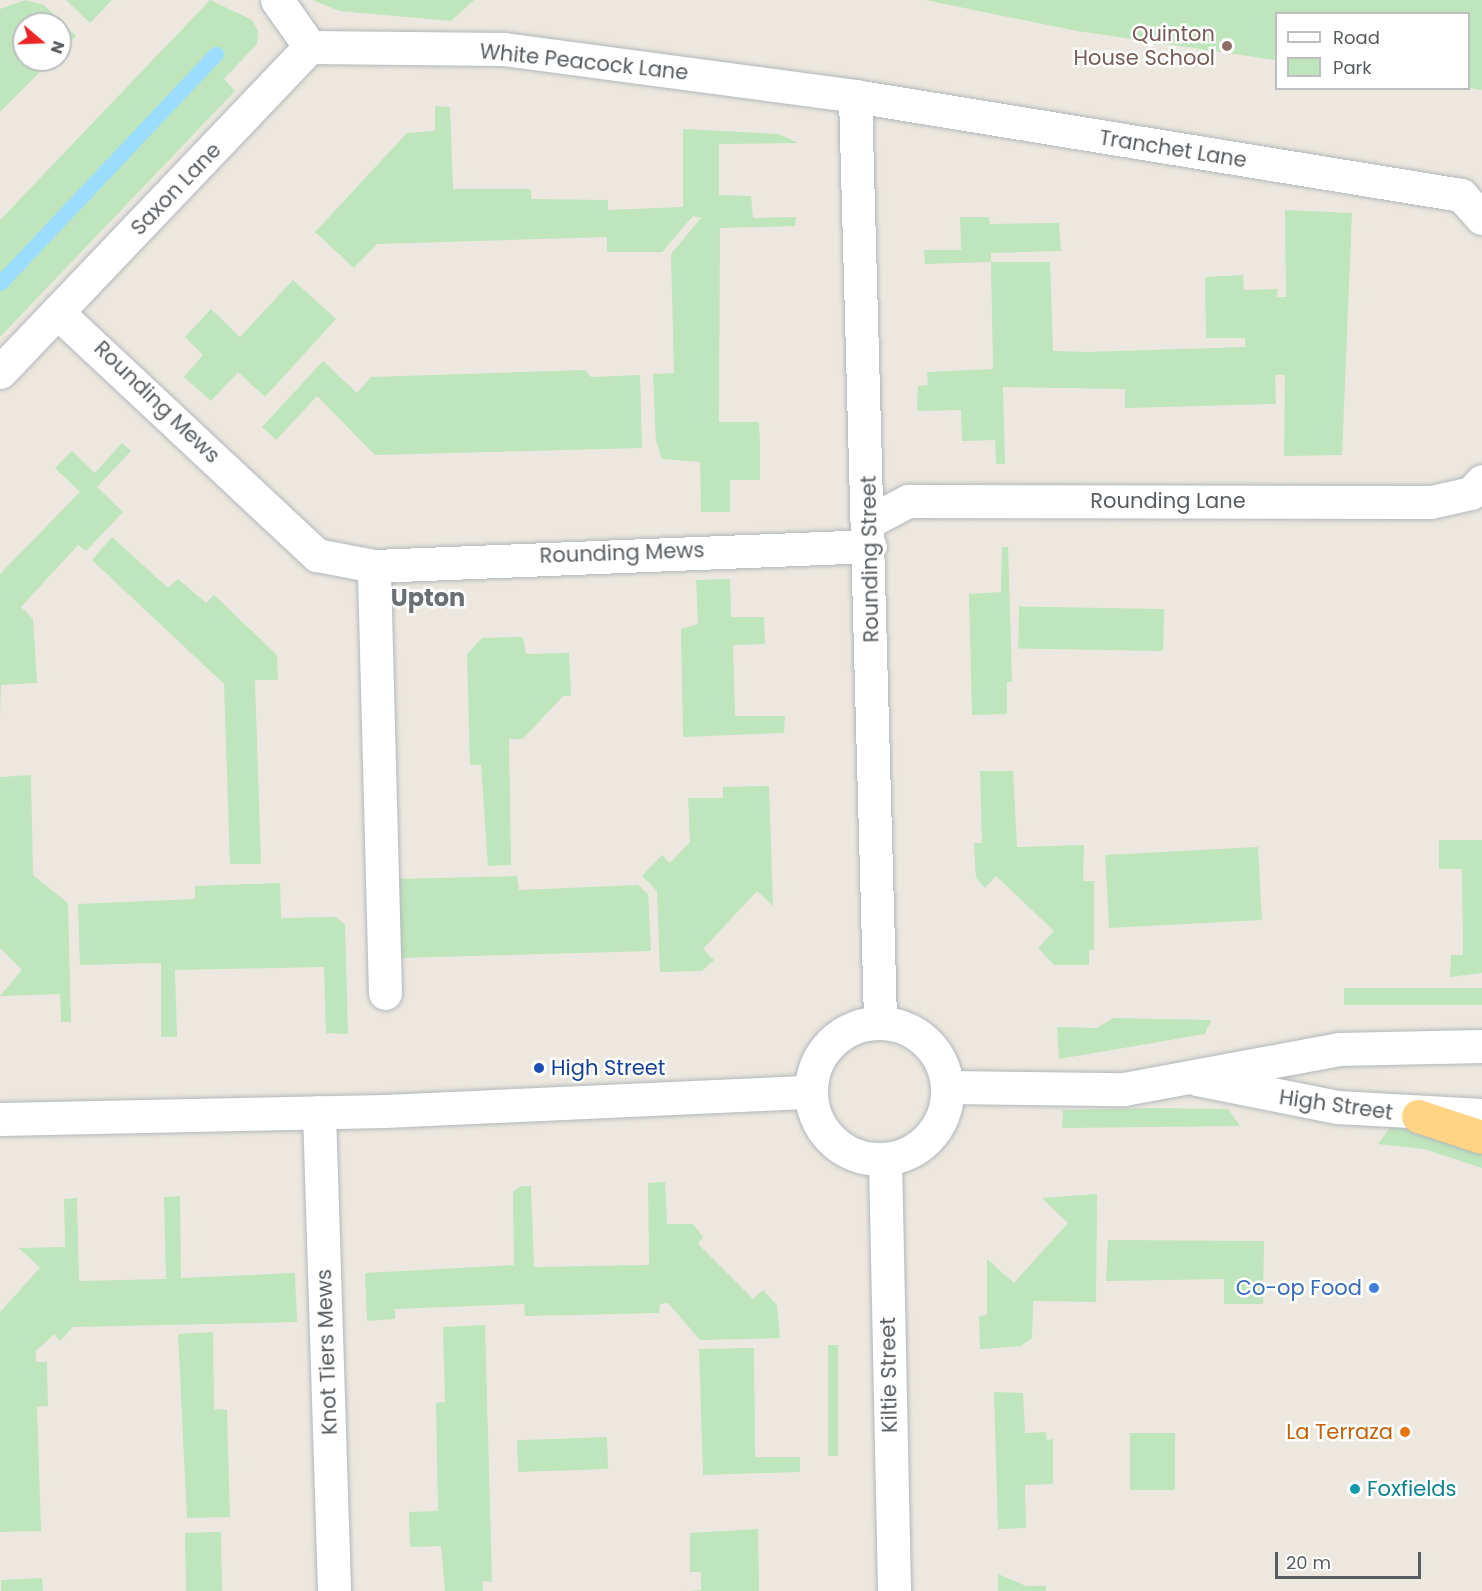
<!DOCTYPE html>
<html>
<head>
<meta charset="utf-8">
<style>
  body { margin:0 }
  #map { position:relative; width:1482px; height:1591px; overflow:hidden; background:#ece8df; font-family:Poppins,sans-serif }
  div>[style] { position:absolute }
  .green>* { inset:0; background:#bee5bb; transform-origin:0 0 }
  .stream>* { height:15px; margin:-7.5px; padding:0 7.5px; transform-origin:7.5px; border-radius:7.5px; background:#9cddff }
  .roads { filter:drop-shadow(0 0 2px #b2b7bb) drop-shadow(0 0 2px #b2b7bb) }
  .street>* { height:33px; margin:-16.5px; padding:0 16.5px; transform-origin:16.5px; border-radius:16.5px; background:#fff }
  .street>.ring { margin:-16.5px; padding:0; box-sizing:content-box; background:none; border:33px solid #fff; border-radius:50% }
  .highway>* { height:33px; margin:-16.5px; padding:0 16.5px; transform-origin:16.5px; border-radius:16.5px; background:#ffd484 }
  .dots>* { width:16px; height:16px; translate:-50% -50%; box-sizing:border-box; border:3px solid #fff; border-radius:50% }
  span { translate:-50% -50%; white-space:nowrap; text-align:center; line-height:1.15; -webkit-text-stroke:5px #fff; paint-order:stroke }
  .education-label { font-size:21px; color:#785e54 }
  .right { translate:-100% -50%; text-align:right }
  .street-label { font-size:21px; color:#585d61 }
  .transit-label { font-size:21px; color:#164399 }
  .left { translate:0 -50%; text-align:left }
  .shop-label { font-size:21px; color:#366cbe }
  .food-label { font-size:21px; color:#c56008 }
  .culture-label { font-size:21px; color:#0d838f }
  .quarter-label { font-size:24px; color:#696f73; font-weight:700 }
  .legend { position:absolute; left:1275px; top:12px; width:195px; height:78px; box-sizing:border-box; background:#fff; border:2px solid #bcbec0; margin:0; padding:8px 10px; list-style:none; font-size:18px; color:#585d61 }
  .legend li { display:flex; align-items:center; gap:12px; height:30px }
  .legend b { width:30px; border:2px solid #bcbec0 }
  .north { position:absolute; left:12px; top:12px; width:60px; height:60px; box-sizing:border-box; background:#fff; border:2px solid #bcbec0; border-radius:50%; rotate:109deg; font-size:16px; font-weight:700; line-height:24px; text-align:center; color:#585d61 }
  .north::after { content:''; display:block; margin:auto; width:21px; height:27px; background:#ec2628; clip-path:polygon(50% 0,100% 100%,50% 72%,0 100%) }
  .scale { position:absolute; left:1275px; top:1552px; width:146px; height:27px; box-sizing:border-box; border:3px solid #585d61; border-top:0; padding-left:8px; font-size:18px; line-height:21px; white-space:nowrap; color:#585d61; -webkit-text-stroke:4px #fff; paint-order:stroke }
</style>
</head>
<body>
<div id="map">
  <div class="green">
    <i style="clip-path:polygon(25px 0,44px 5px,76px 36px,60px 52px,60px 24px,24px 24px,24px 60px,52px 60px,0 112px,0 9px)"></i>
    <i style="clip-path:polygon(66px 0,112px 0,90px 23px)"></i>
    <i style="clip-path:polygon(210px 0,252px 20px,258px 31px,257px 44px,224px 79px,235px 91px,0 337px,0 220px)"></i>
    <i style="clip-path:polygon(312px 0,474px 0,451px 21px,340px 11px)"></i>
    <i style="clip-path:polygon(925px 0,1482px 0,1482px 90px,1469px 88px,1468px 14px,1276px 14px,1276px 60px,1077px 31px)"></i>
    <i style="clip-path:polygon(435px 106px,450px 107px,453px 189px,531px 189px,531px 199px,608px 200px,608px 210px,683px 207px,683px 129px,779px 134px,798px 143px,719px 144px,719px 195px,751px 196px,753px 218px,796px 217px,795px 226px,720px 228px,719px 422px,759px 422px,760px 441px,760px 480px,730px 480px,730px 512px,701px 512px,700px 462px,662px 459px,656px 441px,653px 374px,674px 373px,671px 254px,701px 218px,693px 216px,662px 252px,607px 252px,607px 237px,377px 244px,354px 268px,315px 232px,407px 133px,435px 131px)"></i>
    <i style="clip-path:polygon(1285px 210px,1352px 213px,1342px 455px,1284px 456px,1285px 375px,1275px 375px,1276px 404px,1125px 408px,1125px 389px,1003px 387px,1005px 464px,996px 464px,995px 440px,962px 441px,961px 410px,917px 411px,918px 386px,928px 385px,927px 372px,993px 369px,991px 262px,925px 264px,924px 250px,961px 250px,960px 217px,989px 217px,990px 224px,1059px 223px,1061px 251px,991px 253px,991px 262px,1050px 262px,1053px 351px,1087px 352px,1245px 347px,1245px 338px,1206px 338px,1205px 277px,1243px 275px,1244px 290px,1278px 289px,1277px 297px,1286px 297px)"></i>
    <i style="clip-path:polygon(293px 280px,336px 319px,265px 397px,238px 372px,211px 401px,184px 377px,203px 355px,185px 337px,211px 309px,240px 337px)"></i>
    <i style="clip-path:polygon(323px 361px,357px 393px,371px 377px,585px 370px,591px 377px,640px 375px,642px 448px,375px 455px,317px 396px,276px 440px,262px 427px)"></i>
    <i style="clip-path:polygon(122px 443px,131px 451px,97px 487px,123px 512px,86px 551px,78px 545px,21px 607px,33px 619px,37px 683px,1px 685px,0 717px,0 574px,80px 492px,55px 468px,72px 451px,95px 473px)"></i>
    <i style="clip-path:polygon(112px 537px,168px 588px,178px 579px,206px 603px,214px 595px,277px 655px,278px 680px,255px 680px,261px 864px,230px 864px,224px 684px,92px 560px)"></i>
    <i style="clip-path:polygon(1002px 547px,1008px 547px,1010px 611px,1012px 682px,1007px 682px,1007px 714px,972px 715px,969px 594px,1001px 592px)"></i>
    <i style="clip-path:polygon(730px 579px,731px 617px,764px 617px,765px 644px,733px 645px,735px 716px,785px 716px,784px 733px,683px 737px,681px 629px,698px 624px,696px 580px)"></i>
    <i style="left:1164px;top:609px;width:42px;height:145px;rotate:91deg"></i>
    <i style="clip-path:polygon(523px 637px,526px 654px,569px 653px,571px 696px,563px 696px,523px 739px,509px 739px,511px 865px,488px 866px,481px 765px,470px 765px,467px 654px,482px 638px)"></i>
    <i style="clip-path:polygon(980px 771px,1013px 771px,1017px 847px,1084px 845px,1083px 881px,1094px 881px,1094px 950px,1089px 950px,1089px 965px,1054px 965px,1038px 948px,1054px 931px,996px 876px,985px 888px,976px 878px,974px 843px,982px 843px)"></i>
    <i style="clip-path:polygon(31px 775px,33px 875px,68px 903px,71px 1022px,61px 1022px,60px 994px,0 996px,22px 970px,0 948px,0 777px)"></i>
    <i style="clip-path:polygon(769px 786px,773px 906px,757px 891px,703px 949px,714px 960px,702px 971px,660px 972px,657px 891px,642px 876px,662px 855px,670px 863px,690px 842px,688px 798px,723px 798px,723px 787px)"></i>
    <i style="clip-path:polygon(1439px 840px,1482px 840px,1482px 973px,1450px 977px,1451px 955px,1463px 955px,1462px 869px,1439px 869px)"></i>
    <i style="left:1258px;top:847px;width:73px;height:153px;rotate:87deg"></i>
    <i style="clip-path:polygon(517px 876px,519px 890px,638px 885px,648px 894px,651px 951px,398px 958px,396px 879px)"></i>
    <i style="clip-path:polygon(280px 883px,281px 918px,336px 917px,345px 925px,348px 1034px,326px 1033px,324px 967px,175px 970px,177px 1037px,161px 1037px,161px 963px,80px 965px,78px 904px,195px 899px,195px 886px)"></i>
    <i style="left:1482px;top:988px;width:17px;height:138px;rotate:90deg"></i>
    <i style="clip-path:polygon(1113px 1018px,1211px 1020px,1205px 1034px,1059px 1059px,1057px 1027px,1097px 1028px)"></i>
    <i style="clip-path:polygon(1155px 1108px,1228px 1109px,1240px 1126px,1062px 1128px,1063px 1110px)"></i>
    <i style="clip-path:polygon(1392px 1125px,1482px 1146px,1482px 1168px,1424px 1149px,1378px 1144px)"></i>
    <i style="clip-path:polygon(665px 1182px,667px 1224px,693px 1224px,703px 1237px,698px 1244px,753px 1299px,763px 1290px,777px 1305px,780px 1338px,700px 1340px,668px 1303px,660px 1304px,659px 1313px,574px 1315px,525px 1316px,524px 1304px,395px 1309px,395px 1319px,367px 1321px,365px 1273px,514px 1265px,513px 1191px,522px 1186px,531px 1186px,534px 1267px,649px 1265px,648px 1183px)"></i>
    <i style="clip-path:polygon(1097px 1194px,1096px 1302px,1033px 1301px,1032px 1338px,1021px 1346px,980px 1349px,979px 1316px,987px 1315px,987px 1259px,1014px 1283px,1068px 1223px,1042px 1198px)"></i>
    <i style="clip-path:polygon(180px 1196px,181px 1278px,295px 1273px,297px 1322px,73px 1327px,60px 1341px,54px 1334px,36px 1351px,36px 1362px,47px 1362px,48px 1406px,37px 1407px,41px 1531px,0 1532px,0 1312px,40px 1268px,19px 1248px,65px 1247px,64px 1199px,77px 1198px,79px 1281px,166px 1279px,164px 1197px)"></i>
    <i style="clip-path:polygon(1108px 1240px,1264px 1241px,1263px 1304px,1224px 1304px,1224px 1279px,1106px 1281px)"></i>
    <i style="clip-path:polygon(485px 1325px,492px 1582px,482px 1581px,483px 1591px,445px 1591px,441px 1546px,410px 1547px,409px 1512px,438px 1511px,436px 1403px,445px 1402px,443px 1327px)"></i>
    <i style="clip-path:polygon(213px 1332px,214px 1409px,227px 1410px,230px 1517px,187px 1518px,178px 1334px)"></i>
    <i style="left:828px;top:1345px;width:10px;height:111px"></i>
    <i style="clip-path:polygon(754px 1348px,755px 1457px,800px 1457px,800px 1472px,703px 1475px,699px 1349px)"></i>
    <i style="clip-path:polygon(994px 1392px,1023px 1393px,1025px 1433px,1046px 1432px,1047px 1440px,1053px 1439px,1053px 1484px,1025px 1485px,1026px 1528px,998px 1529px)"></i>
    <i style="left:1130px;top:1433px;width:45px;height:57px"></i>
    <i style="left:607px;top:1437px;width:32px;height:90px;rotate:88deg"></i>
    <i style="clip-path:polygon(758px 1529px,759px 1591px,687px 1591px,701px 1590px,701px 1572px,690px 1572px,690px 1533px)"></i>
    <i style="left:221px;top:1532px;width:59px;height:36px;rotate:89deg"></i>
    <i style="clip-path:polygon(998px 1574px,1026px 1586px,1046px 1586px,1046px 1591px,998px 1591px)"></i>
    <i style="clip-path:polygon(42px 1578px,43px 1591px,1px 1591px,1px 1580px)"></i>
  </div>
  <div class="stream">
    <i style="left:0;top:283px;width:315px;rotate:-46.7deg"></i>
  </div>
  <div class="roads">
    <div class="street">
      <i style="left:277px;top:0;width:57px;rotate:54.9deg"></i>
      <i style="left:310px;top:47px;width:194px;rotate:0.6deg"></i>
      <i style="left:504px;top:49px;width:354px;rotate:7.6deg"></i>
      <i style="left:855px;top:96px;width:614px;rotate:9.28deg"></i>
      <i style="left:1461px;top:195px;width:31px;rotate:48deg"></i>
      <i style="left:855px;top:96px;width:926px;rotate:88.45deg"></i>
      <i style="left:57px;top:312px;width:356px;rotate:43.1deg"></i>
      <i style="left:317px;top:555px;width:58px;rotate:10.9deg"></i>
      <i style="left:0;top:372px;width:449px;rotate:-46.4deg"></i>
      <i style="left:870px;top:521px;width:43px;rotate:-27.8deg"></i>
      <i style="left:908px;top:501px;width:523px;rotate:0.11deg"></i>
      <i style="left:1431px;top:502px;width:41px;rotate:-12.7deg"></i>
      <i style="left:1471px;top:493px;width:16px;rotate:-47deg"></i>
      <i style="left:385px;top:993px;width:427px;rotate:-91.5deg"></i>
      <i style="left:374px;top:566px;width:496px;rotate:-2.3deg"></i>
      <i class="ring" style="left:811px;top:1023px;width:103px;height:103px"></i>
      <i style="left:1197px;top:1079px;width:143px;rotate:11.3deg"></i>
      <i style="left:1337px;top:1107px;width:145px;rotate:3.2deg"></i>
      <i style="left:948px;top:1087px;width:176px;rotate:0.7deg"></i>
      <i style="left:1124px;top:1089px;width:219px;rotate:-10.5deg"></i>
      <i style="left:1339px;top:1049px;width:143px;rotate:-1.2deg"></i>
      <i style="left:319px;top:1112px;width:479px;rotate:88.2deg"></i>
      <i style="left:0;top:1119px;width:385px;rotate:-1.2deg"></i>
      <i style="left:385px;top:1111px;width:426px;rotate:-2.6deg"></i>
      <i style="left:885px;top:1159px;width:432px;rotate:88.8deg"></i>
    </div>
    <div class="highway">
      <i style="left:1418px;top:1116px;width:67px;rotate:18.2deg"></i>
    </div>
  </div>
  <div class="dots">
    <i style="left:1227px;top:46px;background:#8d6e63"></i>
    <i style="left:539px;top:1068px;background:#1a4fb4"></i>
    <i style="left:1374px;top:1288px;background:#3f7fe0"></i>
    <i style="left:1405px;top:1432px;background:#e8710a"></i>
    <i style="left:1355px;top:1489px;background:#0f9aa8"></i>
  </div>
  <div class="education-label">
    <span class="right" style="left:1215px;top:46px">Quinton<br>House School</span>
  </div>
  <div class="street-label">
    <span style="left:584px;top:62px;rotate:6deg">White Peacock Lane</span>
    <span style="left:1173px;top:149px;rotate:9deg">Tranchet Lane</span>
    <span style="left:176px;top:189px;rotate:-46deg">Saxon Lane</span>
    <span style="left:157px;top:402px;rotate:44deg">Rounding Mews</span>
    <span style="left:1168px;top:501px">Rounding Lane</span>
    <span style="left:622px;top:553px;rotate:-2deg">Rounding Mews</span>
    <span style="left:870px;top:559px;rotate:-91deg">Rounding Street</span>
    <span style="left:1336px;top:1105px;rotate:8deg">High Street</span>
    <span style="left:327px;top:1352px;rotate:-92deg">Knot Tiers Mews</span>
    <span style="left:889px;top:1375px;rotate:-91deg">Kiltie Street</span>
  </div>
  <div class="transit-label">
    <span class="left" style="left:551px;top:1068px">High Street</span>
  </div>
  <div class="shop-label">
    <span class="right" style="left:1362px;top:1288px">Co-op Food</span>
  </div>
  <div class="food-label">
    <span class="right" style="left:1393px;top:1432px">La Terraza</span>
  </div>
  <div class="culture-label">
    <span class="left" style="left:1367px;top:1489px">Foxfields</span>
  </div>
  <div class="quarter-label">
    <span style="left:428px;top:598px">Upton</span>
  </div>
  <ul class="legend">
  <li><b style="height:8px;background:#fff"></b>Road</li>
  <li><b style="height:16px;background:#bee5bb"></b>Park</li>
  </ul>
  <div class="north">N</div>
  <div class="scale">20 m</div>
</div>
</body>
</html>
